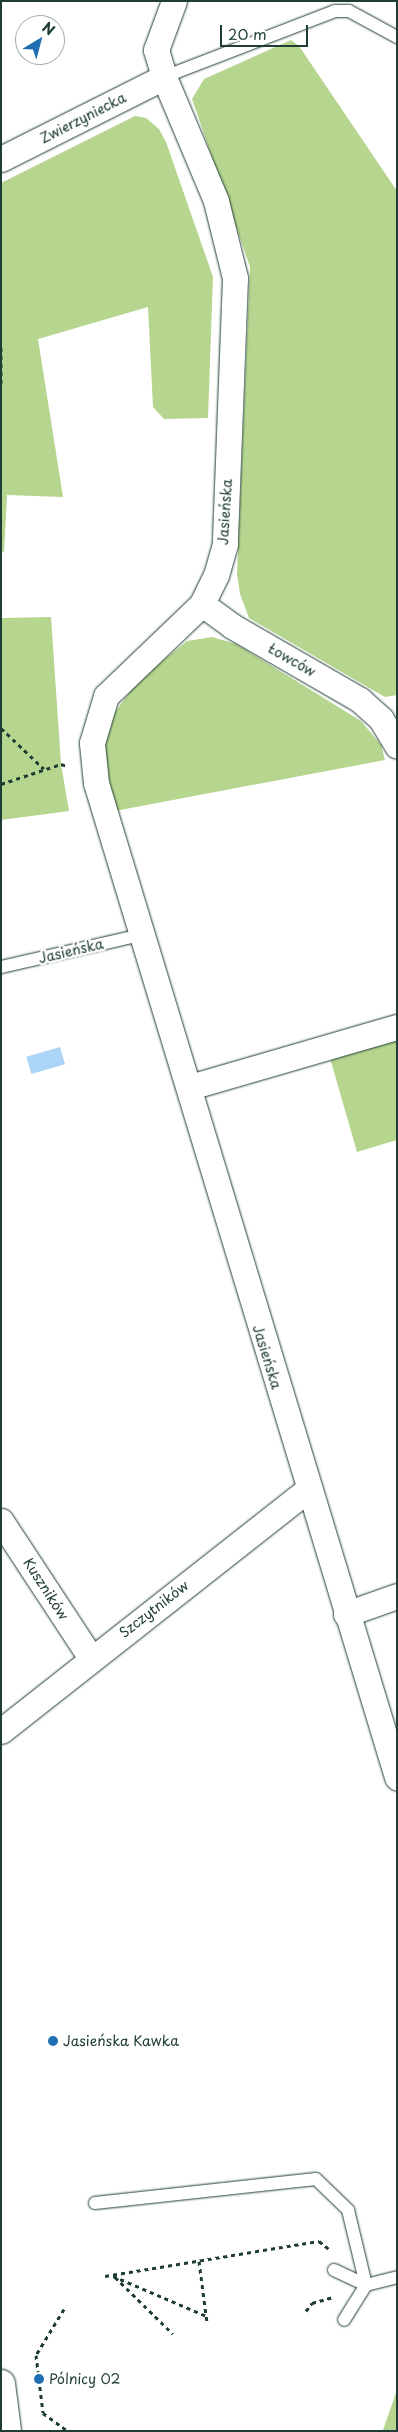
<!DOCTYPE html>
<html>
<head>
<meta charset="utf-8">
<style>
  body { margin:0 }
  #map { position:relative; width:398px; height:2432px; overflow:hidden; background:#fff; font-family:"Playpen Sans",sans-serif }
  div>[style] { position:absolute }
  .green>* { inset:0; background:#b6d58e }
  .water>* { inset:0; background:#acd4f6; transform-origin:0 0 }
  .path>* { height:3px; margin-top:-1.5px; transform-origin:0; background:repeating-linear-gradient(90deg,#1f3d34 0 4px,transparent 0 8px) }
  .roads { filter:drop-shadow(0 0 1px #1f3d34) drop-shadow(0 0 1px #1f3d34) }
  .lane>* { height:12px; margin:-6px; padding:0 6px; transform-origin:6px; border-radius:6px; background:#fff }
  .street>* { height:25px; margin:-12.5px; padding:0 12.5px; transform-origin:12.5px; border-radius:12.5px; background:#fff }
  .secondary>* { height:28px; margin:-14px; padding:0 14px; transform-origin:14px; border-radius:14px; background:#fff }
  .dots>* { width:14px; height:14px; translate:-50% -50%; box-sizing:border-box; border:2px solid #fff; border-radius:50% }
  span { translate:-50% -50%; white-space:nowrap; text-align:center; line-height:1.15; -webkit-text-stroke:5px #fff; paint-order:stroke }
  .street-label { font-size:14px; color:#1f3d34 }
  .poi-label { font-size:14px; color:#1f3d34 }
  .left { translate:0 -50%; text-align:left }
  .frame { position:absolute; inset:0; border:2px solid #1f3d34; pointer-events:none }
  .north { position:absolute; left:15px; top:15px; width:50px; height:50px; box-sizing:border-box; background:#fff; border:1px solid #a5b1ae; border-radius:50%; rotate:37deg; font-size:14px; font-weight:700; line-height:20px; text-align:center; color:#1f3d34 }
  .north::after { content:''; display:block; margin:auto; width:18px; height:22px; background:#1f6fb2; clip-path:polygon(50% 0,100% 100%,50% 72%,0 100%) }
  .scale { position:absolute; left:220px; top:25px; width:88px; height:22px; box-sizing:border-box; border:2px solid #1f3d34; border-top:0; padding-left:6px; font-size:15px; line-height:18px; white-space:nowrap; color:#1f3d34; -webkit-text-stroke:4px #fff; paint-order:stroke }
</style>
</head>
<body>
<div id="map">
  <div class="green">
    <i style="clip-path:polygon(291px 40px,299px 46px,397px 191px,397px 695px,385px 697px,249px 618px,240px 594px,237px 574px,250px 267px,192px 99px,204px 79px)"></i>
    <i style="clip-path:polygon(135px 116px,146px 118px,159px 129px,166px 142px,213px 277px,208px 418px,164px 419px,153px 407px,148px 307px,38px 339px,63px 497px,7px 495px,4px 552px,1px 551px,1px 183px)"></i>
    <i style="clip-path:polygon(51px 617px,61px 764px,69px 811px,1px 820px,1px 618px)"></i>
    <i style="clip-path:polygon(212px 637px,236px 644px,361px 721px,381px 745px,385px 760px,115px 811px,104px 751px,107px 723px,137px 682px,187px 641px)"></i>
    <i style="clip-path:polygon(397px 1037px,397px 1140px,357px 1152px,330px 1058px)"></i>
    <i style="clip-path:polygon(397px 2390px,397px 2431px,382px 2431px,383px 2430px)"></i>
  </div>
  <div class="water">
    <i style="left:60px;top:1047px;width:18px;height:35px;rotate:74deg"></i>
  </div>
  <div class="path">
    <i style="left:1px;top:348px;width:35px;rotate:90deg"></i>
    <i style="left:1px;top:728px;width:59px;rotate:43.6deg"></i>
    <i style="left:1px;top:784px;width:63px;rotate:-18.4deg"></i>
    <i style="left:61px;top:764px;width:6px;rotate:18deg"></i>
    <i style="left:199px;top:2261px;width:63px;rotate:82.6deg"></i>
    <i style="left:105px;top:2276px;width:217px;rotate:-9.3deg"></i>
    <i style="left:319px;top:2241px;width:13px;rotate:39deg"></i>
    <i style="left:113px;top:2276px;width:102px;rotate:23.1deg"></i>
    <i style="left:115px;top:2277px;width:81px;rotate:44.5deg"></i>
    <i style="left:64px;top:2309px;width:54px;rotate:121.3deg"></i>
    <i style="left:36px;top:2355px;width:58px;rotate:83.1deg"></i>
    <i style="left:43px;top:2413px;width:31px;rotate:36deg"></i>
    <i style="left:306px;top:2311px;width:10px;rotate:-53deg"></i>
    <i style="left:312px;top:2303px;width:22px;rotate:-16deg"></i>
  </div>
  <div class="roads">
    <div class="lane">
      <i style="left:164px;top:77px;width:183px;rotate:-21.1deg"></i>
      <i style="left:335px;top:11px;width:14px"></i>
      <i style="left:349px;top:11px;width:55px;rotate:28.4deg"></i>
      <i style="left:1px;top:967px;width:144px;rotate:-12.9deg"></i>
      <i style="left:95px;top:2203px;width:222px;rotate:-6.2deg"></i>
      <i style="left:316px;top:2179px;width:45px;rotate:44.1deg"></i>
      <i style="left:348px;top:2210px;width:77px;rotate:76.5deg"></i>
      <i style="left:366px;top:2285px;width:32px;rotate:-14deg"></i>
      <i style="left:334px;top:2270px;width:35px;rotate:25deg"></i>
      <i style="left:366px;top:2285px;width:41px;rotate:122.2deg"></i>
    </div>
    <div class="street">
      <i style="left:174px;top:1px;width:52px;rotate:110.2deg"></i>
      <i style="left:156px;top:50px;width:28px;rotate:73deg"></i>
      <i style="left:164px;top:77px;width:134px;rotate:67.2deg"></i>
      <i style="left:216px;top:201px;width:79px;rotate:76.1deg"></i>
      <i style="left:235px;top:278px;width:266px;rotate:92.2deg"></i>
      <i style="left:225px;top:544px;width:32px;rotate:106deg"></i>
      <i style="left:216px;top:575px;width:32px;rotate:116deg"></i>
      <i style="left:202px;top:604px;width:133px;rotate:136.2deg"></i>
      <i style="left:106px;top:696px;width:49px;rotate:106.6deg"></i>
      <i style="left:92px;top:743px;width:40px;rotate:84.3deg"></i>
      <i style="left:96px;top:783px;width:1039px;rotate:73.15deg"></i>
      <i style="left:1px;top:159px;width:182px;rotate:-26.7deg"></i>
      <i style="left:202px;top:604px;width:37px;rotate:36deg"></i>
      <i style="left:232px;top:626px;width:148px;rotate:30deg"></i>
      <i style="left:360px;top:700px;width:28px;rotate:42deg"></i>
      <i style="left:381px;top:719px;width:31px;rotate:59deg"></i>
      <i style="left:190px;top:1087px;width:216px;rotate:-16.2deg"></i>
      <i style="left:1px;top:1521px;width:164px;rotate:56.7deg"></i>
      <i style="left:346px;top:1614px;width:54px;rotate:-19.4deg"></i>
      <i style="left:1px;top:1731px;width:391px;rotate:-38.2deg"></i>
    </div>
    <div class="secondary">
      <i style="left:1px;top:2384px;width:47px;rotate:82.7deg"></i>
    </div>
  </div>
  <div class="dots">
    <i style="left:53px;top:2041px;background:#1f6fb2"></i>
    <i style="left:39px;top:2379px;background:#1f6fb2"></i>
  </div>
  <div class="street-label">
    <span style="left:83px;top:118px;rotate:-27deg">Zwierzyniecka</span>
    <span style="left:225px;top:512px;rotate:-86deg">Jasieńska</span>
    <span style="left:292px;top:660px;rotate:30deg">Łowców</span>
    <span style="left:71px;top:951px;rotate:-13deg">Jasieńska</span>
    <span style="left:267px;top:1357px;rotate:73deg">Jasieńska</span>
    <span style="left:46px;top:1589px;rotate:57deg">Kuszników</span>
    <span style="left:154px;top:1609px;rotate:-38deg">Szczytników</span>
  </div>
  <div class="poi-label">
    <span class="left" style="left:63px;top:2041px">Jasieńska Kawka</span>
    <span class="left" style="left:49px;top:2379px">Pólnicy 02</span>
  </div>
  <div class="frame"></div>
  <div class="north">N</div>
  <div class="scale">20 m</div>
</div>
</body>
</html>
